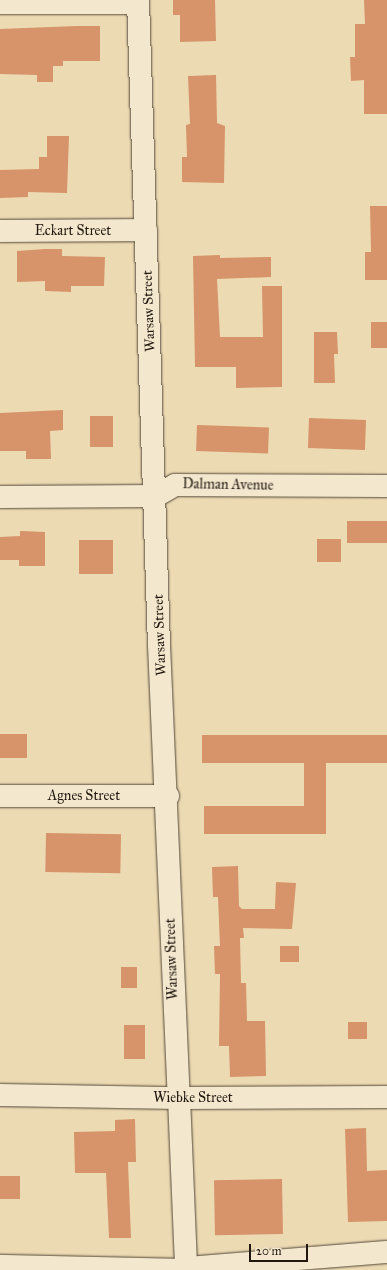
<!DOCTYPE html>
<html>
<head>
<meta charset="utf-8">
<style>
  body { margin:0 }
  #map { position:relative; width:387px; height:1270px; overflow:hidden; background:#ecdab3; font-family:"IM FELL Great Primer",serif }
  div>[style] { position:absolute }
  .building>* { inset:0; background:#d7936a; transform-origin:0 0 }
  .roads { filter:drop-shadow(0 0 1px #544939) drop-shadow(0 0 1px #544939) }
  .minor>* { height:22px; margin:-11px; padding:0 11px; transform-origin:11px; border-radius:11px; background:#f3e7ce }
  .tertiary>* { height:22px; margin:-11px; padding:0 11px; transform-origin:11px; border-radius:11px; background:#f3e7ce }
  span { translate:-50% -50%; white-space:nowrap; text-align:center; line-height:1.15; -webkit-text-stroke:3px #f3e7ce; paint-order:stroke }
  .street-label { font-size:14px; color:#211910 }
  .scale { position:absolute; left:249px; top:1244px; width:59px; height:18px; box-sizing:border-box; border:2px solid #211910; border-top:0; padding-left:5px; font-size:12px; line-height:14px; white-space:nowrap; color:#211910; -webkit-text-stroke:3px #f3e7ce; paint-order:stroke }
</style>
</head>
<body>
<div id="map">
  <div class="building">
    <i style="clip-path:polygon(173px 0,215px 0,216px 41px,180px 42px,180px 15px,173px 15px)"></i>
    <i style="clip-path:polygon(364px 0,387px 0,387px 114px,364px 114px,364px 80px,351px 81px,350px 57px,355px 57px,355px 24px,365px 24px)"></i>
    <i style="clip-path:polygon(77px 26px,100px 26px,100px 61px,63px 61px,63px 66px,53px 66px,53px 82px,37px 82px,37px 75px,0 74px,0 29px)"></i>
    <i style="clip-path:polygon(216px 75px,217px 123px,225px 126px,224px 183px,182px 182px,182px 157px,187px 157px,186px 125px,190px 124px,188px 76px)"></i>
    <i style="clip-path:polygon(47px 136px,69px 136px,67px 193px,28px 192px,28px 197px,0 198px,0 170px,39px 169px,39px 157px,47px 157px)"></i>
    <i style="clip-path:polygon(370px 206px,387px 206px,387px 280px,365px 280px,365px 252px,371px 252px)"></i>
    <i style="clip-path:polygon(45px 249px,62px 249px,62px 256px,105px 257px,104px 286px,71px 286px,71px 292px,45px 291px,45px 281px,17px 282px,17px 251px)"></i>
    <i style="clip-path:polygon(220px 255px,220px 258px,271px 257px,271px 277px,217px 279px,220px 337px,263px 337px,262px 286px,282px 286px,282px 387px,236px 388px,236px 367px,195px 367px,193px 256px)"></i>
    <i style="left:371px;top:322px;width:16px;height:26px"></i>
    <i style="clip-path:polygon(314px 332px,337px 332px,338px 354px,334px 354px,335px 383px,314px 383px)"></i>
    <i style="clip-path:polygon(63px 410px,63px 430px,50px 431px,51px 459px,26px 459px,26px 451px,0 451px,0 413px)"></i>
    <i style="left:90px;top:416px;width:23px;height:31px"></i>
    <i style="left:366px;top:420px;width:30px;height:57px;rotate:92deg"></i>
    <i style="left:197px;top:425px;width:72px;height:26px;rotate:2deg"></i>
    <i style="left:347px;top:521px;width:40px;height:22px"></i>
    <i style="clip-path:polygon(20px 531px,45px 532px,45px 566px,19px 566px,19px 560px,0 560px,0 537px,20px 536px)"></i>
    <i style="left:317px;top:539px;width:24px;height:23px"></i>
    <i style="left:113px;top:540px;width:34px;height:34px;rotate:90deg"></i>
    <i style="left:0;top:734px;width:27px;height:24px"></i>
    <i style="clip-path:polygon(202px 735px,387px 735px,387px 763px,326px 763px,326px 834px,204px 834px,204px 806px,304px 806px,304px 763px,202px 763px)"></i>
    <i style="left:46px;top:833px;width:75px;height:39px;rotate:1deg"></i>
    <i style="clip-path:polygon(238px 866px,239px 906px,242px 909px,275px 909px,276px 882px,296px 883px,292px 929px,243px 928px,244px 938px,240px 938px,241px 983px,246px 983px,247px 1021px,265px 1021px,266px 1076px,230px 1077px,229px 1046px,219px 1046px,220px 974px,215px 974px,214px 946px,220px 946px,218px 897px,213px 897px,212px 867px)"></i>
    <i style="left:299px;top:946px;width:16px;height:19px;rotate:90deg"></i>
    <i style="left:121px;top:967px;width:16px;height:21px"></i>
    <i style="left:348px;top:1022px;width:19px;height:17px"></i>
    <i style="left:124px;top:1025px;width:21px;height:34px"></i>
    <i style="clip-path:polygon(135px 1119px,136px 1162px,128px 1162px,131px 1238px,109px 1238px,106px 1173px,75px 1173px,74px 1132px,115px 1131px,115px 1120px)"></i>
    <i style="clip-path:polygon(366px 1128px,367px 1171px,387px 1170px,387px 1221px,348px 1222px,345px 1129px)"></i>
    <i style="left:20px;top:1176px;width:23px;height:20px;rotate:90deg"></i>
    <i style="left:282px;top:1179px;width:55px;height:68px;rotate:89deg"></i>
  </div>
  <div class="roads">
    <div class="minor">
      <i style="left:138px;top:0;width:645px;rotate:88.14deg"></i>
      <i style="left:159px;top:645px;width:453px;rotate:87.5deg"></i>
      <i style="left:179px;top:1098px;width:208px;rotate:-0.3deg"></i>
      <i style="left:0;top:3px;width:138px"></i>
      <i style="left:0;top:231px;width:146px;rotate:-0.4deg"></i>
      <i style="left:0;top:497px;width:156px;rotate:-0.4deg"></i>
      <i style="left:156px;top:496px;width:22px;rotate:-30deg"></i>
      <i style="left:175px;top:485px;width:212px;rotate:0.3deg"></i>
      <i style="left:0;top:796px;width:168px"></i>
      <i style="left:0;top:1266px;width:186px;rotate:1.2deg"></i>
    </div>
    <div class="tertiary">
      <i style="left:0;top:1095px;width:179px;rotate:1deg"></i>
      <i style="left:179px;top:1098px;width:170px;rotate:87.6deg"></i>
      <i style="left:186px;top:1268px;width:202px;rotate:-4.6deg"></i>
    </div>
  </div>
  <div class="street-label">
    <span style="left:73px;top:231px">Eckart Street</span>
    <span style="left:149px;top:311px;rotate:-92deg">Warsaw Street</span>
    <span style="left:228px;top:485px;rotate:1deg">Dalman Avenue</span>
    <span style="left:160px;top:635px;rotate:-92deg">Warsaw Street</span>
    <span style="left:84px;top:796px">Agnes Street</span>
    <span style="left:172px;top:959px;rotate:-92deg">Warsaw Street</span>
    <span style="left:193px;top:1098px">Wiebke Street</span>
  </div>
  <div class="scale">20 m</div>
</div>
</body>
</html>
